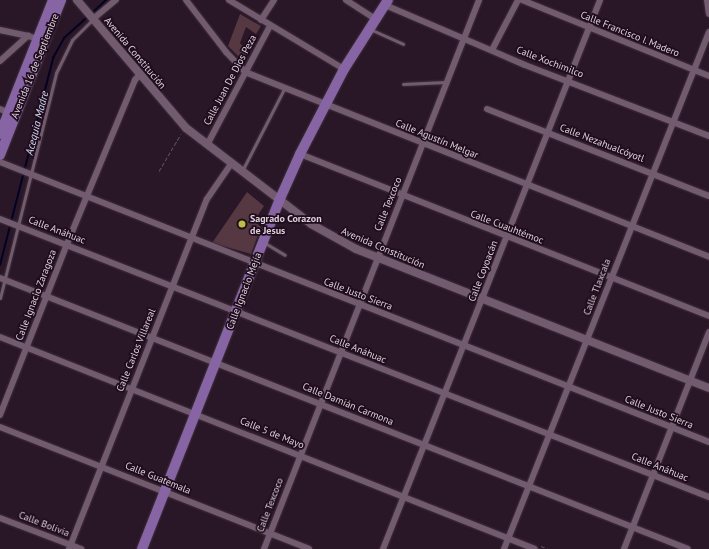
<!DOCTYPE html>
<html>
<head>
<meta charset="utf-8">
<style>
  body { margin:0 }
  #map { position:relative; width:709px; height:549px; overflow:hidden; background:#291626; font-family:"PT Sans",sans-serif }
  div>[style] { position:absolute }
  .stream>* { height:2px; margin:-1px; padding:0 1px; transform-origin:1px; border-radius:1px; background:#040223 }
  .building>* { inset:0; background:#553841 }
  .path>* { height:1px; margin-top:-0.5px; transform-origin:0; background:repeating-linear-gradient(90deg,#614f5e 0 4px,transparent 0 6px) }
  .roads { filter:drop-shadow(0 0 1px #3e303c) drop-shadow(0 0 1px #3e303c) }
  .service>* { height:3px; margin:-1.5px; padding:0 1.5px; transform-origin:1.5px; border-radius:1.5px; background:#735b6f }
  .minor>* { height:6px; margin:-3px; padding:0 3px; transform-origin:3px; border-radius:3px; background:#735b6f }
  .tertiary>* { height:8px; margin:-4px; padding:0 4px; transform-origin:4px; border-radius:4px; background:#735b6f }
  .primary>* { height:10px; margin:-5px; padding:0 5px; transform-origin:5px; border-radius:5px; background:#8764a3 }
  .dots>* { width:11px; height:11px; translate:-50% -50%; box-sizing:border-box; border:2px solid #1f0c1d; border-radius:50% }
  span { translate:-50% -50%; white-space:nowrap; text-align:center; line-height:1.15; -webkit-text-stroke:3.5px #1f0c1d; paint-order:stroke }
  .street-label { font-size:10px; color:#ded1dc }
  .poi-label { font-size:10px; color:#ded1dc; font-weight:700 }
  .left { translate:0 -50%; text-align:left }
  .water-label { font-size:11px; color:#d0d7f4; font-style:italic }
</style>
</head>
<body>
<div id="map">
  <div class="stream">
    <i style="left:91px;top:14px;width:21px;rotate:-43deg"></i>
    <i style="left:0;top:265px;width:214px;rotate:-75.6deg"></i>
    <i style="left:53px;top:58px;width:23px;rotate:-61deg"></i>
    <i style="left:64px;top:38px;width:31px;rotate:-42deg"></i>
  </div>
  <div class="building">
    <i style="clip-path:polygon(240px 14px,261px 26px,256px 34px,246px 27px,240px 43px,247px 52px,243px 61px,228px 46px)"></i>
    <i style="clip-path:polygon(247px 192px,264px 206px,254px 221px,261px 227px,251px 254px,212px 243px)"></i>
  </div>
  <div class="path">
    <i style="left:159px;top:171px;width:43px;rotate:-59.3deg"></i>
    <i style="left:541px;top:546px;width:8px;rotate:23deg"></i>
  </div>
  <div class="roads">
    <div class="service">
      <i style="left:372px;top:30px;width:34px;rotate:24deg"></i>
      <i style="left:403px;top:84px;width:43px;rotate:-2.7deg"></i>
      <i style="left:242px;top:171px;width:92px;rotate:-62.9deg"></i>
      <i style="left:265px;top:243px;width:23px;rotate:31deg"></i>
      <i style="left:0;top:298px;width:232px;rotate:-76deg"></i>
      <i style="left:56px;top:73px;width:37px;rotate:-64deg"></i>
      <i style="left:72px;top:40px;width:28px;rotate:-45deg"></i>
    </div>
    <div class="minor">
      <i style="left:186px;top:0;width:66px;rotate:52.4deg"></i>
      <i style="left:226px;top:52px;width:28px;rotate:46deg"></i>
      <i style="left:245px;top:72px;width:500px;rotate:21.7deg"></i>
      <i style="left:229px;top:0;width:134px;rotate:31deg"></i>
      <i style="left:346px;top:0;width:35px;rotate:33deg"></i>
      <i style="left:522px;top:0;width:202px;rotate:22.1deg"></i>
      <i style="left:707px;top:0;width:14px;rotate:82deg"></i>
      <i style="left:385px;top:5px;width:152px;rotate:23.2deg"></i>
      <i style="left:525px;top:65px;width:197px;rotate:21.1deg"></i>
      <i style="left:93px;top:19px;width:30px;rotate:-40deg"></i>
      <i style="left:261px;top:20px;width:24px;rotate:-57deg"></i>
      <i style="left:0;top:30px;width:29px;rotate:12deg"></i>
      <i style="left:492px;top:50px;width:56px;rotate:-62.5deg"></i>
      <i style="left:0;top:61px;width:38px;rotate:-42deg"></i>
      <i style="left:28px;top:36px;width:10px;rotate:17deg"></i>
      <i style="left:0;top:109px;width:10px;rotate:24deg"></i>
      <i style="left:487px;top:109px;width:238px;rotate:21.4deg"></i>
      <i style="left:207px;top:145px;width:135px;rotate:-62.1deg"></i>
      <i style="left:300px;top:154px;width:440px;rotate:21.6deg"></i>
      <i style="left:0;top:162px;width:762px;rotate:21.55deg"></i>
      <i style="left:0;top:219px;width:762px;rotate:21.41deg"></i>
      <i style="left:0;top:278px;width:739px;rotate:21.5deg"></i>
      <i style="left:0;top:337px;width:575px;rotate:21.62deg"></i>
      <i style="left:0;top:415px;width:184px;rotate:-68.6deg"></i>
      <i style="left:67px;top:244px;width:178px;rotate:-67.5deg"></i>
      <i style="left:135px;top:80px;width:8px;rotate:-50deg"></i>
      <i style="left:0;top:427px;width:332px;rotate:21.5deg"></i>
      <i style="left:0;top:518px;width:87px;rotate:20.9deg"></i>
      <i style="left:69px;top:549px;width:376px;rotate:-68.5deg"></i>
      <i style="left:207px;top:199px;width:42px;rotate:-55.6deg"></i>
      <i style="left:264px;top:549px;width:590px;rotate:-68.61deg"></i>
      <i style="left:383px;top:549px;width:590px;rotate:-68.43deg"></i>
      <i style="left:504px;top:549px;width:556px;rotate:-68.37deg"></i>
      <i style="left:624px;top:549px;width:233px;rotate:-68.6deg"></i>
    </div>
    <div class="tertiary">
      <i style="left:77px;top:0;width:168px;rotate:49.6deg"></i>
      <i style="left:186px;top:128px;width:158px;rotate:37.5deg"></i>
      <i style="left:311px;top:224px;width:51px;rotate:29.1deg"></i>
      <i style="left:356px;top:249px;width:379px;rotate:21.5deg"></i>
    </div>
    <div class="primary">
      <i style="left:0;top:134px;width:144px;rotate:-68.4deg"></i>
      <i style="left:0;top:155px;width:167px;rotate:-68.5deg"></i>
      <i style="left:142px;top:549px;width:374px;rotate:-68.5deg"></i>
      <i style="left:279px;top:201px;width:51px;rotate:-65.9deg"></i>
      <i style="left:300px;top:154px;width:96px;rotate:-62.6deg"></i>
      <i style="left:344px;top:69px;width:82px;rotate:-57.5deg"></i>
    </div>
  </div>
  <div class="dots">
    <i style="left:242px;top:224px;background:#bdbf43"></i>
  </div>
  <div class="street-label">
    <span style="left:630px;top:34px;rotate:22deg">Calle Francisco I. Madero</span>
    <span style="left:135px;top:53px;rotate:50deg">Avenida Constitución</span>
    <span style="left:550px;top:62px;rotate:21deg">Calle Xochimilco</span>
    <span style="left:35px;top:66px;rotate:-68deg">Avenida 16 de Septiembre</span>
    <span style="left:230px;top:80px;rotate:-62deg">Calle Juan De Dios Peza</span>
    <span style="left:437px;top:139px;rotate:22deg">Calle Agustín Melgar</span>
    <span style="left:602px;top:143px;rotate:21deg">Calle Nezahualcóyotl</span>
    <span style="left:388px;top:204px;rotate:-68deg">Calle Texcoco</span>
    <span style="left:507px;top:227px;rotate:21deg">Calle Cuauhtémoc</span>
    <span style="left:57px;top:230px;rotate:21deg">Calle Anáhuac</span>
    <span style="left:383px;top:248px;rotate:23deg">Avenida Constitución</span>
    <span style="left:483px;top:271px;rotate:-69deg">Calle Coyoacán</span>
    <span style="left:597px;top:287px;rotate:-69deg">Calle Tlaxcala</span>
    <span style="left:244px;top:291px;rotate:-69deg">Calle Ignacio Mejía</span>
    <span style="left:358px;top:294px;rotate:21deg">Calle Justo Sierra</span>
    <span style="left:36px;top:295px;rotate:-69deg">Calle Ignacio Zaragoza</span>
    <span style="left:358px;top:349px;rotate:22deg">Calle Anáhuac</span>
    <span style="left:136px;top:350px;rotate:-68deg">Calle Carlos Villareal</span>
    <span style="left:348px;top:404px;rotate:22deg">Calle Damián Carmona</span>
    <span style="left:659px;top:412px;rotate:22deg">Calle Justo Sierra</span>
    <span style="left:272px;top:433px;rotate:22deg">Calle 5 de Mayo</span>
    <span style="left:660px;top:467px;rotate:22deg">Calle Anáhuac</span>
    <span style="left:158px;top:478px;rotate:22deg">Calle Guatemala</span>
    <span style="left:270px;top:505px;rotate:-69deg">Calle Texcoco</span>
    <span style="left:44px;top:524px;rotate:21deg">Calle Bolivia</span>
  </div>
  <div class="poi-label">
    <span class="left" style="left:250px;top:224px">Sagrado Corazon<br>de Jesus</span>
  </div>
  <div class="water-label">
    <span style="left:37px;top:123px;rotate:-76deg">Acequia Madre</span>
  </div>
</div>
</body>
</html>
